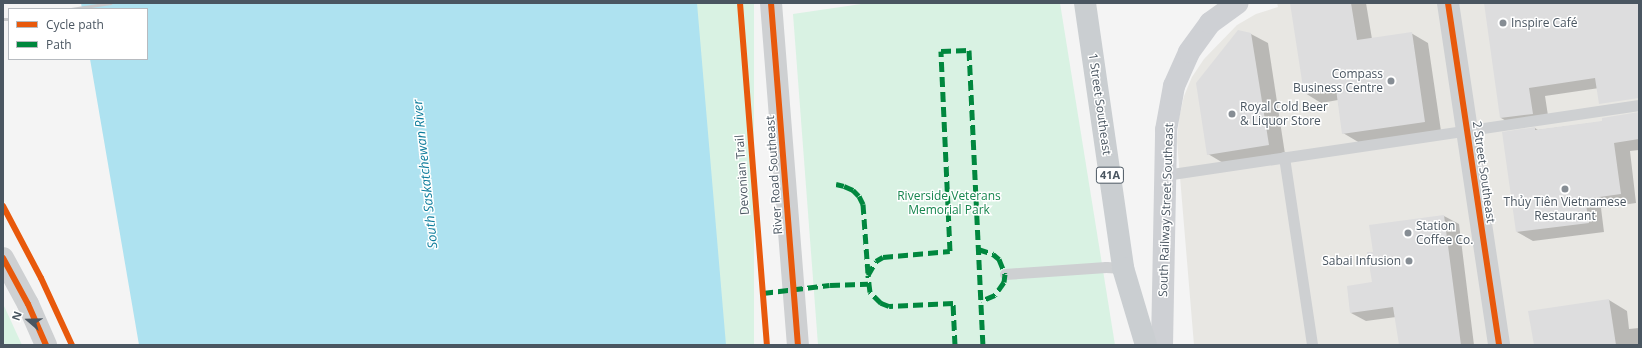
<!DOCTYPE html>
<html>
<head>
<meta charset="utf-8">
<style>
	body { margin:0 }
	#map { position:relative; width:1642px; height:348px; overflow:hidden; background:#f4f4f4; font-family:"Open Sans",sans-serif }
	div>[style] { position:absolute }
	.commercial>* { inset:0; background:#e8e7e3 }
	.green>* { inset:0; background:#d9f2e3; transform-origin:0 0 }
	.water>* { inset:0; background:#aee2f0 }
	.shadow>* { inset:0; background:#0003 }
	.building>* { inset:0; background:#ddddde }
	.service>* { height:11px; margin:-5.5px; padding:0 5.5px; transform-origin:5.5px; border-radius:5.5px; background:#ced0d2 }
	.minor>* { height:22px; margin:-11px; padding:0 11px; transform-origin:11px; border-radius:11px; background:#ced0d2 }
	.tertiary>* { height:22px; margin:-11px; padding:0 11px; transform-origin:11px; border-radius:11px; background:#ced0d2 }
	.secondary>* { height:22px; margin:-11px; padding:0 11px; transform-origin:11px; border-radius:11px; background:#ced0d4 }
	.primary>* { height:22px; margin:-11px; padding:0 11px; transform-origin:11px; border-radius:11px; background:#caced1 }
	.rail>* { height:3px; margin:-1.5px; padding:0 1.5px; transform-origin:1.5px; border-radius:1.5px; background:#c9cacc }
	.quiet>* { height:5px; margin-top:-2.5px; transform-origin:0; background:repeating-linear-gradient(90deg,#00873e 0 10px,transparent 0 15px) }
	.cycleway>* { height:6px; margin:-3px; padding:0 3px; transform-origin:3px; border-radius:3px; background:#e8590c }
	.dots>* { width:11px; height:11px; translate:-50% -50%; box-sizing:border-box; border:2px solid #fff; border-radius:50% }
	span { translate:-50% -50%; white-space:nowrap; text-align:center; line-height:1.15; -webkit-text-stroke:3px #fff; paint-order:stroke }
	.shield-label span { padding:1px 3px; background:#fff; border:1px solid; border-radius:3px; -webkit-text-stroke-width:0 }
	.shield-label { font-size:11px; color:#4a5661; font-weight:700 }
	.poi-label { font-size:12px; color:#4a5661 }
	.left { translate:0 -50%; text-align:left }
	.right { translate:-100% -50%; text-align:right }
	.street-label { font-size:12px; color:#4a5661 }
	.park-label { font-size:12px; color:#17864f }
	.water-label { font-size:13px; color:#0c7c9b; font-style:italic }
	.frame { position:absolute; inset:0; border:4px solid #4a5661; pointer-events:none }
	.legend { position:absolute; left:8px; top:8px; width:140px; height:52px; box-sizing:border-box; background:#fff; border:1px solid #b7bbc0; margin:0; padding:5px 7px; list-style:none; font-size:12px; color:#4a5661 }
	.legend li { display:flex; align-items:center; gap:8px; height:20px }
	.legend b { width:20px; border:1px solid #b7bbc0 }
	.north { position:absolute; left:8px; top:300px; width:40px; height:40px; -webkit-text-stroke:3px #fff; paint-order:stroke; rotate:290deg; font-size:11px; font-weight:700; line-height:16px; text-align:center; color:#4a5661 }
	.north::after { content:''; display:block; margin:auto; width:14px; height:18px; background:#4a5661; clip-path:polygon(50% 0,100% 100%,50% 72%,0 100%) }
</style>
</head>
<body>
<div id="map">
	<div class="commercial">
		<i style="clip-path:polygon(1277px 3px,1639px 3px,1639px 345px,1194px 345px,1177px 141px,1179px 118px,1184px 96px,1192px 77px,1204px 59px,1237px 25px,1256px 14px,1278px 7px)"></i>
	</div>
	<div class="green">
		<i style="left:697px;top:3px;width:57px;height:343px"></i>
		<i style="clip-path:polygon(868px 3px,1060px 3px,1115px 345px,818px 345px,793px 14px)"></i>
		<i style="clip-path:polygon(3px 304px,5px 308px,22px 345px,3px 345px)"></i>
	</div>
	<div class="water">
		<i style="clip-path:polygon(81px 3px,697px 3px,726px 345px,139px 345px,90px 59px,147px 59px,147px 9px,82px 9px)"></i>
	</div>
	<div class="shadow">
		<i style="clip-path:polygon(1291px 3px,1366px 3px,1372px 39px,1411px 33px,1428px 43px,1441px 131px,1360px 143px,1343px 133px,1338px 100px,1321px 103px,1305px 93px)"></i>
		<i style="clip-path:polygon(1485px 3px,1639px 3px,1639px 87px,1606px 87px,1545px 96px,1549px 122px,1517px 127px,1501px 118px)"></i>
		<i style="clip-path:polygon(1251px 34px,1268px 43px,1285px 154px,1225px 164px,1208px 154px)"></i>
		<i style="clip-path:polygon(1639px 117px,1639px 150px,1630px 151px,1636px 203px,1601px 208px,1604px 232px,1533px 241px,1517px 232px,1535px 128px,1538px 130px)"></i>
		<i style="clip-path:polygon(1444px 216px,1459px 224px,1474px 345px,1400px 345px,1396px 317px,1366px 321px,1351px 313px,1373px 283px,1374px 253px)"></i>
		<i style="clip-path:polygon(1609px 300px,1627px 311px,1629px 329px,1639px 328px,1639px 345px,1534px 345px)"></i>
	</div>
	<div class="building">
		<i style="clip-path:polygon(1290px 3px,1351px 3px,1357px 40px,1412px 32px,1425px 122px,1342px 134px,1336px 89px,1304px 94px)"></i>
		<i style="clip-path:polygon(1484px 3px,1639px 3px,1639px 98px,1599px 104px,1595px 78px,1529px 88px,1533px 114px,1500px 118px)"></i>
		<i style="clip-path:polygon(1238px 30px,1251px 33px,1269px 145px,1207px 155px,1196px 83px)"></i>
		<i style="clip-path:polygon(1639px 112px,1639px 139px,1614px 143px,1621px 194px,1585px 199px,1589px 223px,1516px 232px,1502px 132px,1535px 127px,1535px 130px,1602px 121px,1602px 118px)"></i>
		<i style="clip-path:polygon(1444px 215px,1461px 345px,1399px 345px,1393px 307px,1350px 313px,1347px 286px,1372px 282px,1367px 252px,1373px 252px,1369px 225px)"></i>
		<i style="clip-path:polygon(1609px 299px,1616px 345px,1534px 345px,1528px 311px)"></i>
	</div>
	<div class="service">
		<i style="left:1284px;top:157px;width:190px;rotate:81.5deg"></i>
		<i style="left:1165px;top:175px;width:479px;rotate:-8.4deg"></i>
		<i style="left:1005px;top:274px;width:101px;rotate:-4deg"></i>
		<i style="left:1106px;top:267px;width:17px;rotate:3deg"></i>
	</div>
	<div class="minor">
		<i style="left:771px;top:3px;width:343px;rotate:85.5deg"></i>
	</div>
	<div class="tertiary">
		<i style="left:1448px;top:3px;width:346px;rotate:81.5deg"></i>
		<i style="left:3px;top:258px;width:52px;rotate:61.5deg"></i>
		<i style="left:28px;top:304px;width:45px;rotate:66.3deg"></i>
	</div>
	<div class="secondary">
		<i style="left:1162px;top:345px;width:215px;rotate:-88.9deg"></i>
		<i style="left:1166px;top:130px;width:45px;rotate:-79.7deg"></i>
		<i style="left:1174px;top:86px;width:37px;rotate:-66deg"></i>
		<i style="left:1189px;top:52px;width:36px;rotate:-54deg"></i>
		<i style="left:1210px;top:23px;width:34px;rotate:-36deg"></i>
	</div>
	<div class="primary">
		<i style="left:1085px;top:3px;width:268px;rotate:81.8deg"></i>
		<i style="left:1123px;top:268px;width:80px;rotate:73.4deg"></i>
	</div>
	<div class="rail">
		<i style="left:71px;top:9px;width:40px;rotate:-8.5deg"></i>
		<i style="left:3px;top:19px;width:6px"></i>
	</div>
	<div class="quiet">
		<i style="left:836px;top:184px;width:8px;rotate:14deg"></i>
		<i style="left:844px;top:186px;width:10px;rotate:24deg"></i>
		<i style="left:853px;top:190px;width:8px;rotate:45deg"></i>
		<i style="left:859px;top:196px;width:9px;rotate:63deg"></i>
		<i style="left:863px;top:204px;width:69px;rotate:85.9deg"></i>
		<i style="left:978px;top:249px;width:16px;rotate:18deg"></i>
		<i style="left:993px;top:254px;width:8px;rotate:40deg"></i>
		<i style="left:999px;top:259px;width:16px;rotate:68deg"></i>
		<i style="left:1005px;top:274px;width:8px;rotate:97deg"></i>
		<i style="left:1004px;top:282px;width:16px;rotate:125deg"></i>
		<i style="left:995px;top:295px;width:15px;rotate:157deg"></i>
		<i style="left:763px;top:293px;width:67px;rotate:-6.8deg"></i>
		<i style="left:830px;top:285px;width:38px;rotate:-2deg"></i>
		<i style="left:955px;top:345px;width:42px;rotate:-92.7deg"></i>
		<i style="left:953px;top:303px;width:64px;rotate:177.3deg"></i>
		<i style="left:889px;top:306px;width:9px;rotate:-159deg"></i>
		<i style="left:881px;top:303px;width:16px;rotate:-135deg"></i>
		<i style="left:870px;top:292px;width:17px;rotate:-97deg"></i>
		<i style="left:868px;top:275px;width:16px;rotate:-60deg"></i>
		<i style="left:876px;top:261px;width:8px;rotate:-30deg"></i>
		<i style="left:883px;top:257px;width:67px;rotate:-5.1deg"></i>
		<i style="left:950px;top:251px;width:200px;rotate:-92.6deg"></i>
		<i style="left:941px;top:51px;width:28px;rotate:-2deg"></i>
		<i style="left:969px;top:50px;width:295px;rotate:87.3deg"></i>
	</div>
	<div class="cycleway">
		<i style="left:740px;top:3px;width:343px;rotate:85.5deg"></i>
		<i style="left:771px;top:3px;width:343px;rotate:85.5deg"></i>
		<i style="left:1448px;top:3px;width:346px;rotate:81.5deg"></i>
		<i style="left:3px;top:206px;width:81px;rotate:62.2deg"></i>
		<i style="left:41px;top:278px;width:74px;rotate:65.2deg"></i>
		<i style="left:3px;top:258px;width:52px;rotate:61.5deg"></i>
		<i style="left:28px;top:304px;width:45px;rotate:66.3deg"></i>
	</div>
	<div class="dots">
		<i style="left:1503px;top:23px;background:#868d94"></i>
		<i style="left:1391px;top:81px;background:#868d94"></i>
		<i style="left:1232px;top:114px;background:#868d94"></i>
		<i style="left:1565px;top:189px;background:#868d94"></i>
		<i style="left:1408px;top:233px;background:#868d94"></i>
		<i style="left:1409px;top:261px;background:#868d94"></i>
	</div>
	<div class="shield-label">
		<span style="left:1110px;top:175px">41A</span>
	</div>
	<div class="poi-label">
		<span class="left" style="left:1511px;top:23px">Inspire Café</span>
		<span class="right" style="left:1383px;top:81px">Compass<br>Business Centre</span>
		<span class="left" style="left:1240px;top:114px">Royal Cold Beer<br>&amp; Liquor Store</span>
		<span style="left:1565px;top:209px">Thủy Tiên Vietnamese<br>Restaurant</span>
		<span class="left" style="left:1416px;top:233px">Station<br>Coffee Co.</span>
		<span class="right" style="left:1401px;top:261px">Sabai Infusion</span>
	</div>
	<div class="street-label">
		<span style="left:1100px;top:104px;rotate:82deg">1 Street Southeast</span>
		<span style="left:1484px;top:172px;rotate:82deg">2 Street Southeast</span>
		<span style="left:742px;top:175px;rotate:-94deg">Devonian Trail</span>
		<span style="left:774px;top:175px;rotate:-94deg">River Road Southeast</span>
		<span style="left:1166px;top:210px;rotate:-88deg">South Railway Street Southeast</span>
	</div>
	<div class="park-label">
		<span style="left:949px;top:203px">Riverside Veterans<br>Memorial Park</span>
	</div>
	<div class="water-label">
		<span style="left:425px;top:174px;rotate:-96deg">South Saskatchewan River</span>
	</div>
	<div class="frame"></div>
	<ul class="legend">
	<li><b style="height:5px;background:#e8590c"></b>Cycle path</li>
	<li><b style="height:5px;background:#00873e"></b>Path</li>
	</ul>
	<div class="north">N</div>
</div>
</body>
</html>
